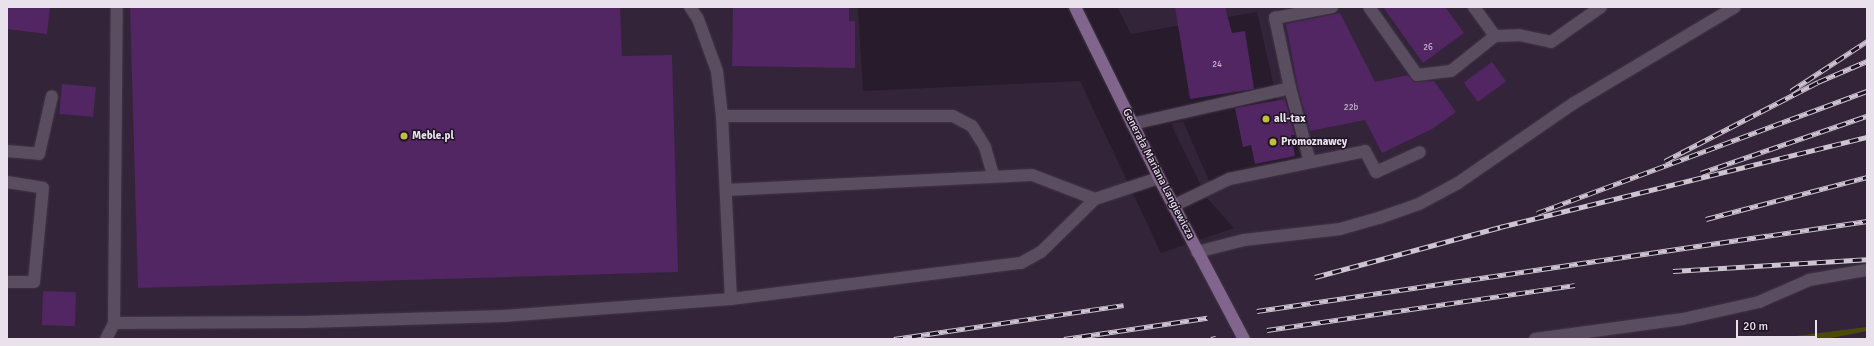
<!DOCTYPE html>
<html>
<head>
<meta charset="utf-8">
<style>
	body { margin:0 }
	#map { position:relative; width:1874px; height:346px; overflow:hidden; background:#271b2c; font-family:Signika,sans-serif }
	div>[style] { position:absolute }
	.built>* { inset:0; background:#33243a }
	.green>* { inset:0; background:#4d4a06 }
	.building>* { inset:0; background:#512662; transform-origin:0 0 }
	.roads { filter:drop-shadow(0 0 1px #403644) drop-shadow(0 0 1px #403644) }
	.lane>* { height:12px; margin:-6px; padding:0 6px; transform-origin:6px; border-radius:6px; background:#5a4d60 }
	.secondary>* { height:12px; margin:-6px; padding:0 6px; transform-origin:6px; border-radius:6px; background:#81658d }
	.rail>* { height:4.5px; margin-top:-2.25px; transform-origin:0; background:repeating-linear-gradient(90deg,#1d1222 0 9px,#cdc4d0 0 18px); box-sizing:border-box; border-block:1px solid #cdc4d0 }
	.dots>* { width:11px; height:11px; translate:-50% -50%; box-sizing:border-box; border:2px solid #1d1222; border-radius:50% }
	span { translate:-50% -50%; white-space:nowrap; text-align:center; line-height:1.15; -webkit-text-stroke:3px #1d1222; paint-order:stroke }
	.number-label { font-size:9px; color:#c3b2ca }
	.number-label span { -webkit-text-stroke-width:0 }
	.poi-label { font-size:11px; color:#e9e1ec; font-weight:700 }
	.left { translate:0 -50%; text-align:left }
	.street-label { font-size:11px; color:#e9e1ec }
	.frame { position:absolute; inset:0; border:8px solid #e9e1ec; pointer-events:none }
	.scale { position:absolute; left:1736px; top:320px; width:81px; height:18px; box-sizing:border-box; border:2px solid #e9e1ec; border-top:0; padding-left:5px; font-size:12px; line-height:14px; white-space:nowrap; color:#e9e1ec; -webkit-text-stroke:3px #1d1222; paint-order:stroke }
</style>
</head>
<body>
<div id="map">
	<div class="built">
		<i style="clip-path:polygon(7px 7px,858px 7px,863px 91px,1080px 81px,1161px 253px,1234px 228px,1207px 198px,1171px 124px,1183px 121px,1209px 181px,1301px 160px,1290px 98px,1277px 100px,1257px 12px,1131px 34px,1117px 7px,1867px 7px,1867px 339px,7px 339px)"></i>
	</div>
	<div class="green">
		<i style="clip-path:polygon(1867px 327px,1867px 331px,1826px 339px,1772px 339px)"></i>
	</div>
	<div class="building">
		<i style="clip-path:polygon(7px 7px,50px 7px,47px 34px,7px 29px)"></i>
		<i style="clip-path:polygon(130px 7px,620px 7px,622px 56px,672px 55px,678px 272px,138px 288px)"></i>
		<i style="clip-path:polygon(733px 7px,849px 7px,849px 21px,855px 21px,855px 68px,732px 66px)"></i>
		<i style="clip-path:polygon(1175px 7px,1225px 7px,1232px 33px,1245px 31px,1254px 89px,1190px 99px)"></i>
		<i style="clip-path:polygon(1383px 7px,1445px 7px,1464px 33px,1423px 63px)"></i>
		<i style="clip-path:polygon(1340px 13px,1375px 82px,1408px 75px,1414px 82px,1434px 81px,1456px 112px,1432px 129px,1382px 153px,1365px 120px,1310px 131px,1298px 88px,1286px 24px)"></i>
		<i style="left:1492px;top:62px;width:24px;height:35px;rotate:54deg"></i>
		<i style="left:62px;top:84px;width:34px;height:30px;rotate:5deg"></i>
		<i style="clip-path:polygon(1285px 99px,1295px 135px,1291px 135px,1295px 156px,1255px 164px,1251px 145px,1243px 147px,1235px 108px)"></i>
		<i style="left:43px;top:291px;width:33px;height:34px;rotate:2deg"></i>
	</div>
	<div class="roads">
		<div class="lane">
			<i style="left:690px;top:7px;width:14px;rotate:56deg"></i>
			<i style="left:698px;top:19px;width:55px;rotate:69.9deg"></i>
			<i style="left:717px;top:71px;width:45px;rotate:83.7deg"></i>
			<i style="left:722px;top:116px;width:183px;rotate:87.2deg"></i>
			<i style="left:1369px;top:7px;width:83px;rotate:54.8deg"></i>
			<i style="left:1417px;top:75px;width:34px;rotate:-7deg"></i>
			<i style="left:1451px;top:71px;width:56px;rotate:-38.5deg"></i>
			<i style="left:1495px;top:36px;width:36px;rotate:-126deg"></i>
			<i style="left:1495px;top:36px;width:24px;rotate:-2deg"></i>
			<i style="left:1519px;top:35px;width:33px;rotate:12deg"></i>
			<i style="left:1551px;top:42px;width:61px;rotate:-35deg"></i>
			<i style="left:722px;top:116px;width:231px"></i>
			<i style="left:953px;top:116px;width:21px;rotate:28deg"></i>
			<i style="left:972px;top:126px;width:25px;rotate:58deg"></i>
			<i style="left:985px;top:147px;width:29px;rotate:74deg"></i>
			<i style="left:1132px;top:124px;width:162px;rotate:-12.8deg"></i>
			<i style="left:7px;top:151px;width:32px;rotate:5deg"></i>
			<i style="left:39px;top:154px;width:59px;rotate:-77.4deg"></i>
			<i style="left:1310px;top:162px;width:77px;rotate:-105.1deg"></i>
			<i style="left:1290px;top:88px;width:72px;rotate:-102.1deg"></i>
			<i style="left:1275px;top:18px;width:58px;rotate:-10.9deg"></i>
			<i style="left:7px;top:182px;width:36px;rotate:9deg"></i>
			<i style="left:43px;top:188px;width:94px;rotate:95.5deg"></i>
			<i style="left:34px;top:282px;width:27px;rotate:180deg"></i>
			<i style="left:726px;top:190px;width:306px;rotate:-2.8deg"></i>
			<i style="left:1032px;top:175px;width:67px;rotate:20.9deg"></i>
			<i style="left:1173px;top:206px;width:62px;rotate:-25.7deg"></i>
			<i style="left:1229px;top:179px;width:139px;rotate:-11.6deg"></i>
			<i style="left:1365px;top:151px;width:24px;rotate:62deg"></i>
			<i style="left:1376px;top:172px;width:48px;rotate:-24.4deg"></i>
			<i style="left:1197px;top:252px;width:49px;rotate:-14.3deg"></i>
			<i style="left:1244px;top:240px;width:97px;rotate:-6.5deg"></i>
			<i style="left:1340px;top:229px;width:41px;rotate:-15.8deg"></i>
			<i style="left:1379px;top:218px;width:42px;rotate:-19.3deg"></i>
			<i style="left:1419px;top:204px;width:44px;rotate:-28.3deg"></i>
			<i style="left:1458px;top:183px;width:141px;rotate:-34.6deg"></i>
			<i style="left:1574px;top:103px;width:187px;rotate:-30.8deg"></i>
			<i style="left:114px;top:323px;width:316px;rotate:-89.5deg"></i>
			<i style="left:106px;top:339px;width:18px;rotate:-63deg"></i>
			<i style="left:114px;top:323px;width:191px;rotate:-0.3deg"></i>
			<i style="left:305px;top:322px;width:199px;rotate:-1.7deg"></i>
			<i style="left:504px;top:316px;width:228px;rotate:-4.3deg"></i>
			<i style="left:731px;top:299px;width:292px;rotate:-7.1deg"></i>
			<i style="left:1021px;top:263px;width:23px;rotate:-29deg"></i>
			<i style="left:1041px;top:252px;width:76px;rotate:-44.5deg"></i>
			<i style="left:1095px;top:199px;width:67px;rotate:-18.2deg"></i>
			<i style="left:1535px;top:339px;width:149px;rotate:-7.7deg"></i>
			<i style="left:1683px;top:319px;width:78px;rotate:-12.6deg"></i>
			<i style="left:1759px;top:302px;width:55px;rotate:-23.7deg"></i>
			<i style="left:1809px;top:280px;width:59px;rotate:-9.8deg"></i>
		</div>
		<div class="secondary">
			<i style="left:1075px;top:7px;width:191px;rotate:63.8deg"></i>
			<i style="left:1159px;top:178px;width:182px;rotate:62.2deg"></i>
		</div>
	</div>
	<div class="rail">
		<i style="left:1791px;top:91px;width:91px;rotate:-33.3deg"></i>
		<i style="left:1665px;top:161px;width:172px;rotate:-27.3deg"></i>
		<i style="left:1818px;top:82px;width:53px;rotate:-23.2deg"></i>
		<i style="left:1701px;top:173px;width:176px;rotate:-19deg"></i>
		<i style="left:1537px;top:213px;width:352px;rotate:-20.3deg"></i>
		<i style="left:1706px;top:219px;width:166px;rotate:-14.6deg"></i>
		<i style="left:1673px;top:271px;width:194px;rotate:-3.5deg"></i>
		<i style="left:1315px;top:277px;width:192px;rotate:-15.1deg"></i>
		<i style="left:1500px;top:227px;width:378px;rotate:-13.8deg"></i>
		<i style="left:1257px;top:311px;width:617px;rotate:-8.39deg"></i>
		<i style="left:1267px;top:330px;width:311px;rotate:-8.3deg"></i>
		<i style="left:894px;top:339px;width:232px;rotate:-8.4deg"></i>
		<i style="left:1064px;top:339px;width:145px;rotate:-8.4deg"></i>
		<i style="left:1211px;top:339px;width:5px;rotate:-11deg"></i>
	</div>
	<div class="dots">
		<i style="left:1266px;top:119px;background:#c1bd40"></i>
		<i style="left:404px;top:136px;background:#c1bd40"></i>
		<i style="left:1273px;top:142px;background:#c1bd40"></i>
	</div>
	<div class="number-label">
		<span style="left:1428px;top:48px">26</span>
		<span style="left:1217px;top:65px">24</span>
		<span style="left:1351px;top:108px">22b</span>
	</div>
	<div class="poi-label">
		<span class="left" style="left:1274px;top:119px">all-tax</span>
		<span class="left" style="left:412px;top:136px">Meble.pl</span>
		<span class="left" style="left:1281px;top:142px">Promoznawcy</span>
	</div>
	<div class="street-label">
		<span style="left:1158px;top:174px;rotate:63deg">Generała Mariana Langiewicza</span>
	</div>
	<div class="frame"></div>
	<div class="scale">20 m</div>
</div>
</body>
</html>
